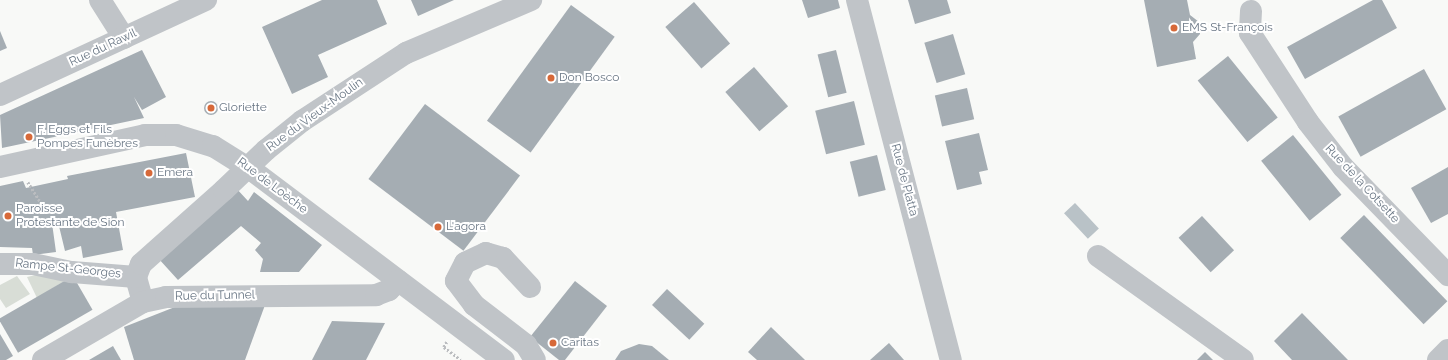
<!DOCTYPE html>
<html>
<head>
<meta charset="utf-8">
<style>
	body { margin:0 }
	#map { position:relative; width:1448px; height:360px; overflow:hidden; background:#f8f9f7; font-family:Raleway,sans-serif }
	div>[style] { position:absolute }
	.green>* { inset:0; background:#d8ddd6 }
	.water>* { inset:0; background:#b9c2c7; transform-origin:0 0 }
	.building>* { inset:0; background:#a5adb3; transform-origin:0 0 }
	.round { border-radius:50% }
	.path>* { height:2.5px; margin-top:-1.25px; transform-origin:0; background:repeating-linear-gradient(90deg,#bbbdc0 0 2px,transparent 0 4px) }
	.minor>* { height:22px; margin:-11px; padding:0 11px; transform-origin:11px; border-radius:11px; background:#c0c4c8 }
	.minor-bridge>* { height:22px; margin:-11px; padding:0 11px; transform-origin:11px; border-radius:11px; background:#c0c4c8 }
	.dots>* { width:11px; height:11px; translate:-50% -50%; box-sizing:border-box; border:2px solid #fff; border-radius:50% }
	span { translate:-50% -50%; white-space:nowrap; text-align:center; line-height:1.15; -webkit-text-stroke:4px #fff; paint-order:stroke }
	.poi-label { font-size:12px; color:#6a7785 }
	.left { translate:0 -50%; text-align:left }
	.street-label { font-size:12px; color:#6a7785 }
</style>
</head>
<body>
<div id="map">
	<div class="green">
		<i style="clip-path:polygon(36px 275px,66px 280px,37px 298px,27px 277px)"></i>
		<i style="clip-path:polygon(17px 276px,30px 294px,6px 308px,0 299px,0 285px)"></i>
	</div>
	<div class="water">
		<i style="left:1075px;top:203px;width:35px;height:15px;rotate:47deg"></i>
	</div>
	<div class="building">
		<i style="clip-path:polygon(322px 0,377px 0,387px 24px,318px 55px,328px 77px,292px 94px,262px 27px)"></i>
		<i style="clip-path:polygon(411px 0,454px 0,418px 16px)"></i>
		<i style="clip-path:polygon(802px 0,838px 0,840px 8px,808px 18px)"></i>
		<i style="clip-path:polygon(908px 0,947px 0,951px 13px,915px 24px)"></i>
		<i style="clip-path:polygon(1144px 0,1187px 0,1190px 15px,1199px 22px,1200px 34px,1193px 42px,1196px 59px,1157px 67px)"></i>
		<i style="clip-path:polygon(1373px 0,1382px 0,1397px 28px,1305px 79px,1287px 47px)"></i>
		<i style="left:694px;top:2px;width:55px;height:38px;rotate:49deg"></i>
		<i style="left:571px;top:5px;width:54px;height:143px;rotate:36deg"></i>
		<i style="clip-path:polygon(0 31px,7px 48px,0 51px)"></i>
		<i style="left:953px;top:34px;width:42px;height:30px;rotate:73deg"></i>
		<i style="clip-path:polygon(142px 50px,166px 97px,142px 110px,134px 97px,144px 118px,2px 148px,0 115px)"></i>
		<i style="left:836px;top:50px;width:44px;height:19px;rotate:76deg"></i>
		<i style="left:1228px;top:56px;width:79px;height:39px;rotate:51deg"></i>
		<i style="left:754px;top:67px;width:52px;height:38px;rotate:49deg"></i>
		<i style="left:1424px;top:69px;width:46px;height:98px;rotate:61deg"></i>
		<i style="left:967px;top:88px;width:32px;height:33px;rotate:77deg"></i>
		<i style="left:854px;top:101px;width:45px;height:40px;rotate:76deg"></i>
		<i class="round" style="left:204px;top:101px;width:14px;height:14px"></i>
		<i style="left:425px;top:104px;width:119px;height:94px;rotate:37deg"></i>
		<i style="clip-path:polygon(979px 133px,988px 170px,979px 172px,982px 184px,957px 190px,945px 141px)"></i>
		<i style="left:1293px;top:135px;width:77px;height:41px;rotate:51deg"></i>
		<i style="clip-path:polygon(186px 153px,195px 197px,116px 212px,123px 250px,83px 258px,81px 246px,65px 251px,58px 222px,52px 223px,56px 252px,33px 255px,32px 248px,0 247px,0 186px,23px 181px,26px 188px,68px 179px,67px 176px)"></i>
		<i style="left:877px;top:155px;width:36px;height:28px;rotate:76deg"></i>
		<i style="clip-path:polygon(1448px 167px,1448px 214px,1431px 223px,1411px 188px)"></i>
		<i style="clip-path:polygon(235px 187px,248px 201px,254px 192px,322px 245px,299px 272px,260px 272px,263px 259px,255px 250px,261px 243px,241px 226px,178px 280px,158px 258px)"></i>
		<i style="left:1364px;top:215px;width:120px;height:33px;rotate:46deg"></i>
		<i style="left:1202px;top:216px;width:47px;height:32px;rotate:47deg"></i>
		<i style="left:73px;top:276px;width:39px;height:86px;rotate:60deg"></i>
		<i style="clip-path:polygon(575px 281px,607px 306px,565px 360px,559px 360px,530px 337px)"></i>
		<i style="left:667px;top:289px;width:51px;height:22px;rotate:43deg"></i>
		<i style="clip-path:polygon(180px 305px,265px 305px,245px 360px,134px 360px,124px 327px)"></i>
		<i style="clip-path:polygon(1302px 313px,1348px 360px,1292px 360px,1274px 341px)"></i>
		<i style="clip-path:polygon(332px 321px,385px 323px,366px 360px,312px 360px)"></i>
		<i style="clip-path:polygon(771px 327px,805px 360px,757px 360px,748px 352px)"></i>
		<i style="clip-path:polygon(0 334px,13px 356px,6px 360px,0 360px)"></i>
		<i style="clip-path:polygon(889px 343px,904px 360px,870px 360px)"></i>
		<i style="clip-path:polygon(639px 344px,652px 346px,669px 360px,615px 360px,621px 351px)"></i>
		<i style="clip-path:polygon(113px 346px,121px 360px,89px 360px)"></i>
		<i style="clip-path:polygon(1205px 352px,1213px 360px,1197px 360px)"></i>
	</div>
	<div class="path">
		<i style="left:28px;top:182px;width:31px;rotate:58deg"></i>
		<i style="left:447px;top:342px;width:6px;rotate:121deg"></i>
		<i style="left:444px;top:347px;width:21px;rotate:37deg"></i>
	</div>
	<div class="minor">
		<i style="left:100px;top:0;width:45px;rotate:57.7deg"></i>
		<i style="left:857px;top:0;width:372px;rotate:75.4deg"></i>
		<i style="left:1251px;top:11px;width:22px;rotate:93deg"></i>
		<i style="left:1250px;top:33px;width:106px;rotate:56.9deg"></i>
		<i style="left:1308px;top:122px;width:57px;rotate:52.1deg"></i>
		<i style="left:1343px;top:167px;width:151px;rotate:45.8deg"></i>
		<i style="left:0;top:95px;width:227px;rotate:-24.8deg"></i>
		<i style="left:266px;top:150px;width:46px;rotate:-38.9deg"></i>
		<i style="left:302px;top:121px;width:124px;rotate:-33.2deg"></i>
		<i style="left:406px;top:53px;width:136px;rotate:-23deg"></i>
		<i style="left:0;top:167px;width:148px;rotate:-12.4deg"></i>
		<i style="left:145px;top:135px;width:31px"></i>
		<i style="left:176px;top:135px;width:39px;rotate:17deg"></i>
		<i style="left:213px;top:146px;width:47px;rotate:32deg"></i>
		<i style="left:253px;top:171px;width:314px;rotate:37deg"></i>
		<i style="left:1098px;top:256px;width:178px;rotate:35.6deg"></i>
		<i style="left:0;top:264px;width:33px"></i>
		<i style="left:33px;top:264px;width:40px;rotate:12deg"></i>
		<i style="left:72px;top:272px;width:64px;rotate:4.5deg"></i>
		<i style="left:530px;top:287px;width:40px;rotate:-133deg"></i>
		<i style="left:503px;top:258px;width:18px;rotate:-164deg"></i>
		<i style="left:486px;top:253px;width:23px;rotate:155deg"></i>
		<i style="left:465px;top:263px;width:20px;rotate:117deg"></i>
		<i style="left:456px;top:281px;width:30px;rotate:53deg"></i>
		<i style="left:474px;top:305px;width:66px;rotate:37.6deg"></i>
		<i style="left:526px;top:345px;width:17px;rotate:59deg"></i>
		<i style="left:143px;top:302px;width:26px;rotate:-106deg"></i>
		<i style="left:136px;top:277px;width:14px;rotate:-69deg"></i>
		<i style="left:141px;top:264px;width:111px;rotate:-41.7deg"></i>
		<i style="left:43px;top:360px;width:116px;rotate:-30.1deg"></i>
		<i style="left:143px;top:302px;width:24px;rotate:-12deg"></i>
		<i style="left:166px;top:297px;width:210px;rotate:-0.5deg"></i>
		<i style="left:376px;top:295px;width:14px;rotate:-21deg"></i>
		<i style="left:389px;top:290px;width:13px;rotate:-45deg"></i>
		<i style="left:1438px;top:360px;width:14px;rotate:-45deg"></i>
	</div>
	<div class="minor-bridge">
		<i style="left:224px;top:190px;width:58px;rotate:-43.6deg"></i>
	</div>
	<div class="dots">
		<i style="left:1174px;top:28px;background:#d76939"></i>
		<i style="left:551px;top:78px;background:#d76939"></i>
		<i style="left:211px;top:108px;background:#d76939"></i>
		<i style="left:29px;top:137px;background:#d76939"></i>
		<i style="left:149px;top:173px;background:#d76939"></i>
		<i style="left:8px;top:216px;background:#d76939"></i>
		<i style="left:438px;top:227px;background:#d76939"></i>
		<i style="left:553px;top:343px;background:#d76939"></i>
	</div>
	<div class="poi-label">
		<span class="left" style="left:1182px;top:28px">EMS St-François</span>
		<span class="left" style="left:559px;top:78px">Don Bosco</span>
		<span class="left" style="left:219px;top:108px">Gloriette</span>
		<span class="left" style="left:37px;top:137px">F. Eggs et Fils<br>Pompes Funèbres</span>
		<span class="left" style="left:157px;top:173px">Emera</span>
		<span class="left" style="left:16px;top:216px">Paroisse<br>Protestante de Sion</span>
		<span class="left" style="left:446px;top:227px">L'agora</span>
		<span class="left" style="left:561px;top:343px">Caritas</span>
	</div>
	<div class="street-label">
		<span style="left:103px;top:48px;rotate:-25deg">Rue du Rawil</span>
		<span style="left:315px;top:115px;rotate:-36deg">Rue du Vieux-Moulin</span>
		<span style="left:904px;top:180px;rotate:75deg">Rue de Platta</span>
		<span style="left:1362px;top:184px;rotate:47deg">Rue de la Cotsette</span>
		<span style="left:272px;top:186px;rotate:37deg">Rue de Loèche</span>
		<span style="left:68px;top:269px;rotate:6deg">Rampe St-Georges</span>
		<span style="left:215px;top:296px;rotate:-1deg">Rue du Tunnel</span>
	</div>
</div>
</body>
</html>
